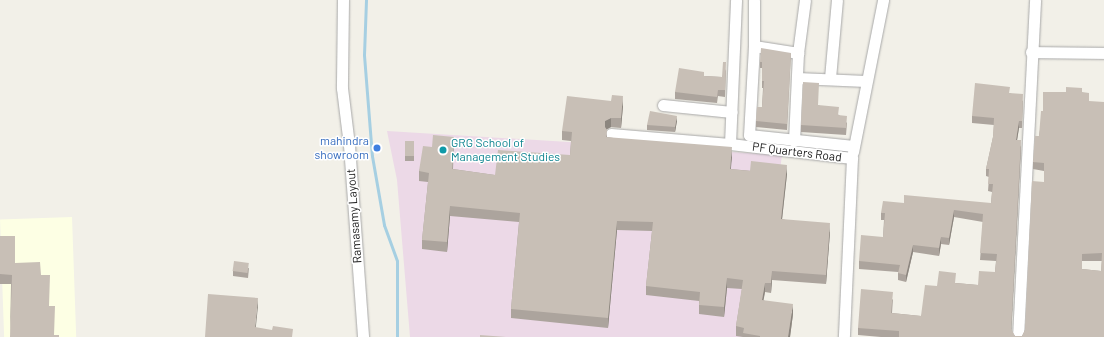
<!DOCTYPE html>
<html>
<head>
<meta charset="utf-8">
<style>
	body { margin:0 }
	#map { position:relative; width:1104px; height:337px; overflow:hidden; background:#f2f0e8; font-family:Barlow,sans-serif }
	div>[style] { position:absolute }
	.industrial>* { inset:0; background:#ecd9e7 }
	.education>* { inset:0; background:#fdffe4; transform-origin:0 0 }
	.stream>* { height:3px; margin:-1.5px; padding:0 1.5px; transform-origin:1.5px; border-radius:1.5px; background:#a6cfe2 }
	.roads { filter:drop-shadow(0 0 1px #a8a8a8) drop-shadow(0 0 1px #a8a8a8) }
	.minor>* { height:11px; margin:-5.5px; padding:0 5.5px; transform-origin:5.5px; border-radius:5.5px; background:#fff }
	.wall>* { inset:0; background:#aca49d; transform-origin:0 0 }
	.shaded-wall>* { inset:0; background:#8c867f }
	.building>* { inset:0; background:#c8bfb6; transform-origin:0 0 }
	.dots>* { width:11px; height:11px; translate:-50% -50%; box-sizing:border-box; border:2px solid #fff; border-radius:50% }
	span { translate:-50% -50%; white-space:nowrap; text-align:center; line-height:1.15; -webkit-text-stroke:3px #fff; paint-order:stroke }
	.shop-label { font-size:12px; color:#366cbe }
	.right { translate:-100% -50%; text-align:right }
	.culture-label { font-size:12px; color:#0d838f }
	.left { translate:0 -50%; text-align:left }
	.street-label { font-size:12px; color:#212121 }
</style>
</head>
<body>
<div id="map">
	<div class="industrial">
		<i style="clip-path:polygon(387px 131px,782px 155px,758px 337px,410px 337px,397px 180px)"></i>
	</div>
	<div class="education">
		<i style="left:72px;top:217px;width:120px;height:72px;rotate:88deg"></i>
	</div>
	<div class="stream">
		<i style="left:366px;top:0;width:55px;rotate:92.1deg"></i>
		<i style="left:364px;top:55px;width:101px;rotate:85.5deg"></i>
		<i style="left:372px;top:156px;width:70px;rotate:80.1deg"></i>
		<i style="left:384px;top:225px;width:38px;rotate:70deg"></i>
		<i style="left:397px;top:261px;width:76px;rotate:90deg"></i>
	</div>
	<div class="roads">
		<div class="minor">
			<i style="left:343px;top:0;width:88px;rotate:90.7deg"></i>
			<i style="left:342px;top:88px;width:57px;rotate:83deg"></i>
			<i style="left:349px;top:145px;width:193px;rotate:85.8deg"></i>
			<i style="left:754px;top:0;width:46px;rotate:90deg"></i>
			<i style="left:754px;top:46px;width:89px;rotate:93.2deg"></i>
			<i style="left:749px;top:135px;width:105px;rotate:6deg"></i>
			<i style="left:754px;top:46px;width:45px;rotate:9deg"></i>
			<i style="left:1031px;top:52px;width:73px;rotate:0.8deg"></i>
			<i style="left:797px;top:78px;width:69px;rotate:2.5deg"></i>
			<i style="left:830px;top:78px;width:78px;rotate:-84.9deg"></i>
			<i style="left:663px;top:105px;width:69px;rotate:5.8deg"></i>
			<i style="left:611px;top:134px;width:119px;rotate:4.8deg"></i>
			<i style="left:730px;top:144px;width:123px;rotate:6.5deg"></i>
			<i style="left:852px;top:158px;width:179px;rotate:92.6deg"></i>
			<i style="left:794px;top:141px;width:88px;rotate:-87.4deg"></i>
			<i style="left:798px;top:53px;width:53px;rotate:-82.5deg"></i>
			<i style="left:730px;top:144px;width:144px;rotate:-87.6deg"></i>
			<i style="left:853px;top:152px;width:155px;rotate:-78.8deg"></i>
			<i style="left:1018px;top:337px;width:337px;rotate:-87.1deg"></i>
		</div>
	</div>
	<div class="wall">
		<i style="clip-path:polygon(791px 53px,787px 130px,756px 127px,756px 121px,762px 107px,763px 88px,762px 88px,762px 68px,760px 68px,760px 62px)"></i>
		<i style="clip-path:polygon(726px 69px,725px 97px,718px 96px,717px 103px,675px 99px,675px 92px,704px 76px,722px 77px)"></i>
		<i style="clip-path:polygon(evenodd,1082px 92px,1089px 102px,1104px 102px,1104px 337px,881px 337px,858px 335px,858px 328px,893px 299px,892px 313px,921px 316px,937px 286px,956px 283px,978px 285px,995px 272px,996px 261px,980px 260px,983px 222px,954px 217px,949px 245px,941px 244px,939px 256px,913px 252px,906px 282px,898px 280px,898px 272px,859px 269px,859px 261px,883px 237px,884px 220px,881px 220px,881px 213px,904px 203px,991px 203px,992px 192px,988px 191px,989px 177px,986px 176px,986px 169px,993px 137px,994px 125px,972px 123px,972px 116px,1010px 93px,1023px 101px,1022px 128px,1019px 128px,1017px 140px,1021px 147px,1011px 330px,1015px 336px,1022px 336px,1025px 330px,1044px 182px,1044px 171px,1033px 169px,1033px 162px,1039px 136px,1043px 111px,1082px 92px,1082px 261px,1102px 261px,1101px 271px,1082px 269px,1082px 261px)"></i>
		<i style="clip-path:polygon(818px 105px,839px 115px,847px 123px,846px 135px,801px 132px,801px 125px)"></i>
		<i style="clip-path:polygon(623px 106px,621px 128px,611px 127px,606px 130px,607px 137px,732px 157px,730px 169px,787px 174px,782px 219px,830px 232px,826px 284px,772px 280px,771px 293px,765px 292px,763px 300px,793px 314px,790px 337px,743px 337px,736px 336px,736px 326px,742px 289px,727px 288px,724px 317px,699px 314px,699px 301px,646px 295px,646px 286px,652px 231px,617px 230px,608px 328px,511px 318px,511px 309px,519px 222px,450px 216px,447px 252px,422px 249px,422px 240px,428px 182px,419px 181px,419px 171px,432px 147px,454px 146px,453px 169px,495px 175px,570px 155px,571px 141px,562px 140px,562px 131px)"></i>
		<i style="clip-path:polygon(677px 121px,675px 132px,647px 130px,647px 125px)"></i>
		<i style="left:405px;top:141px;width:9px;height:20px"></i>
		<i style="clip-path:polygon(0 236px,15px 236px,10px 337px,11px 284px,0 284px)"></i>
		<i style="clip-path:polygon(249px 268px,248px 278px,233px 276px,233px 271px)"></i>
	</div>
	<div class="shaded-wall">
		<i style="clip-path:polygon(623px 96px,623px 106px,621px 128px,621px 118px)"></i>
		<i style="clip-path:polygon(677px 116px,677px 121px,675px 132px,675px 127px)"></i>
		<i style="clip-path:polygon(611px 118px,611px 127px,605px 130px,605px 121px)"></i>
		<i style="clip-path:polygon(1019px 121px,1019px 128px,1016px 147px,1016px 140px)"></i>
		<i style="clip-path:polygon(1021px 140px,1021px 147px,1011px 337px,1011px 329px)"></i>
		<i style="clip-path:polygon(732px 147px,732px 157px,730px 178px,730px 169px)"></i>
		<i style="clip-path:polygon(787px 165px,787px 174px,781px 229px,781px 219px)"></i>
		<i style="clip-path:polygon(450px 206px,450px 216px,447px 252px,447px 242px)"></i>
		<i style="clip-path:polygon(954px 210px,954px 217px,949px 245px,949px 238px)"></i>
		<i style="clip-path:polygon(617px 221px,617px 230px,608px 328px,608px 318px)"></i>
		<i style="clip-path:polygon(830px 223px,830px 232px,826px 284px,826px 275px)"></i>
		<i style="clip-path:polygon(941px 237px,941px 244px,939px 256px,939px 248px)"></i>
		<i style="clip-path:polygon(913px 245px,913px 252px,906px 282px,906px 275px)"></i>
		<i style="clip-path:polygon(772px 271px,772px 280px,771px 293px,771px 283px)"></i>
		<i style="clip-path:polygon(727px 278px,727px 288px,724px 317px,724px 307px)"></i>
		<i style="clip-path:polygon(765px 283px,765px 292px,762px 309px,762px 300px)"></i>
		<i style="clip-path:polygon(258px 298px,258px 306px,255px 335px,255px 327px)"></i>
		<i style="clip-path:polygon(793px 304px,793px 314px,790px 337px,788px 337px)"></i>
	</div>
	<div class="building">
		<i style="clip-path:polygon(761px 48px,791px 53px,787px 124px,756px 121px,757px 107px,762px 107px,764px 81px,762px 81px,762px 62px,760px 62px)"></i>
		<i style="clip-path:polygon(723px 62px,726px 62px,725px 90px,718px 90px,717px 97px,675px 92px,679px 68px,704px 72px,704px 76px,722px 77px)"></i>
		<i style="clip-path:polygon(803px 82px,819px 83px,818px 105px,839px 107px,838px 115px,847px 116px,846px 128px,801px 125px)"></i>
		<i style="clip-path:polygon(evenodd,975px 83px,1010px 87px,1009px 93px,1023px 94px,1022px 121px,1019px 121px,1016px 140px,1021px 140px,1011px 329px,1015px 336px,1022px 336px,1025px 330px,1032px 181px,1044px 182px,1044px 163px,1033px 162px,1035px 136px,1039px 136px,1041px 111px,1043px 111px,1043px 92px,1066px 92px,1066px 87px,1082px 88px,1082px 92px,1089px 93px,1089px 101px,1104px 102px,1104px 337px,899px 337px,899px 331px,858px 328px,861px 289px,893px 292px,891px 313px,921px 316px,925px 285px,937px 286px,939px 271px,956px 273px,955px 283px,978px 285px,979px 271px,995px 272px,997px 254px,980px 253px,983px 214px,954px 210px,949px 238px,941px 237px,939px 248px,913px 245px,906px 275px,898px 273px,900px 265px,859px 261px,861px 235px,883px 237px,885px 213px,881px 213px,883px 201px,904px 203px,904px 195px,991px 203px,993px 184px,988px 184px,989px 169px,986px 169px,993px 137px,994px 118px,972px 116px,975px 83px,1102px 253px,1101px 271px,1082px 269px,1082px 254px,1102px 253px)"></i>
		<i style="clip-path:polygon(612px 95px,623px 96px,621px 118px,611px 118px,605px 121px,605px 127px,607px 130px,606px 137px,732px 147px,730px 169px,750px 171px,751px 161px,787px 165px,781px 219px,830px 223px,826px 275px,772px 271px,771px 283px,765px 283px,762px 300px,793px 304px,788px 337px,760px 337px,760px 336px,743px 333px,744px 328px,736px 326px,743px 280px,727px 278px,724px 307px,699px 305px,700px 292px,646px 286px,653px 222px,617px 221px,608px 318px,511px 309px,520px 213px,450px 206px,447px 242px,422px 240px,429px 173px,419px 171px,423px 146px,432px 147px,433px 135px,454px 137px,452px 169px,495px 175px,498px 150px,570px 155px,572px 132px,562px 131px,567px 96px,611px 101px)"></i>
		<i style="clip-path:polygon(650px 111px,677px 116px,675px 127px,647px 125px)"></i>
		<i style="left:405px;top:141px;width:9px;height:15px"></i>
		<i style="clip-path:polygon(0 236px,15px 236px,15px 263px,40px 262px,41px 275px,50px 275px,49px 306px,55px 306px,54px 335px,59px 335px,59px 337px,10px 337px,12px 275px,0 274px)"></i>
		<i style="left:234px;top:261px;width:15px;height:10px;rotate:8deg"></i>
		<i style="clip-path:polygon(208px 294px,258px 298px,255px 327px,272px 330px,273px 326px,293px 329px,292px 337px,205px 337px)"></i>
		<i style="clip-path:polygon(480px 335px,506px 337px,480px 337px)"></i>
	</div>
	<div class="dots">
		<i style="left:377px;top:148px;background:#3f7fe0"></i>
		<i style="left:443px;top:150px;background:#0f9aa8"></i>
	</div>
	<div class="shop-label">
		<span class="right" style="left:369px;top:148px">mahindra<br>showroom</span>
	</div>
	<div class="culture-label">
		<span class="left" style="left:451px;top:150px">GRG School of<br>Management Studies</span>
	</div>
	<div class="street-label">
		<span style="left:797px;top:152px;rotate:7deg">PF Quarters Road</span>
		<span style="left:354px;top:216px;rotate:-94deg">Ramasamy Layout</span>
	</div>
</div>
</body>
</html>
